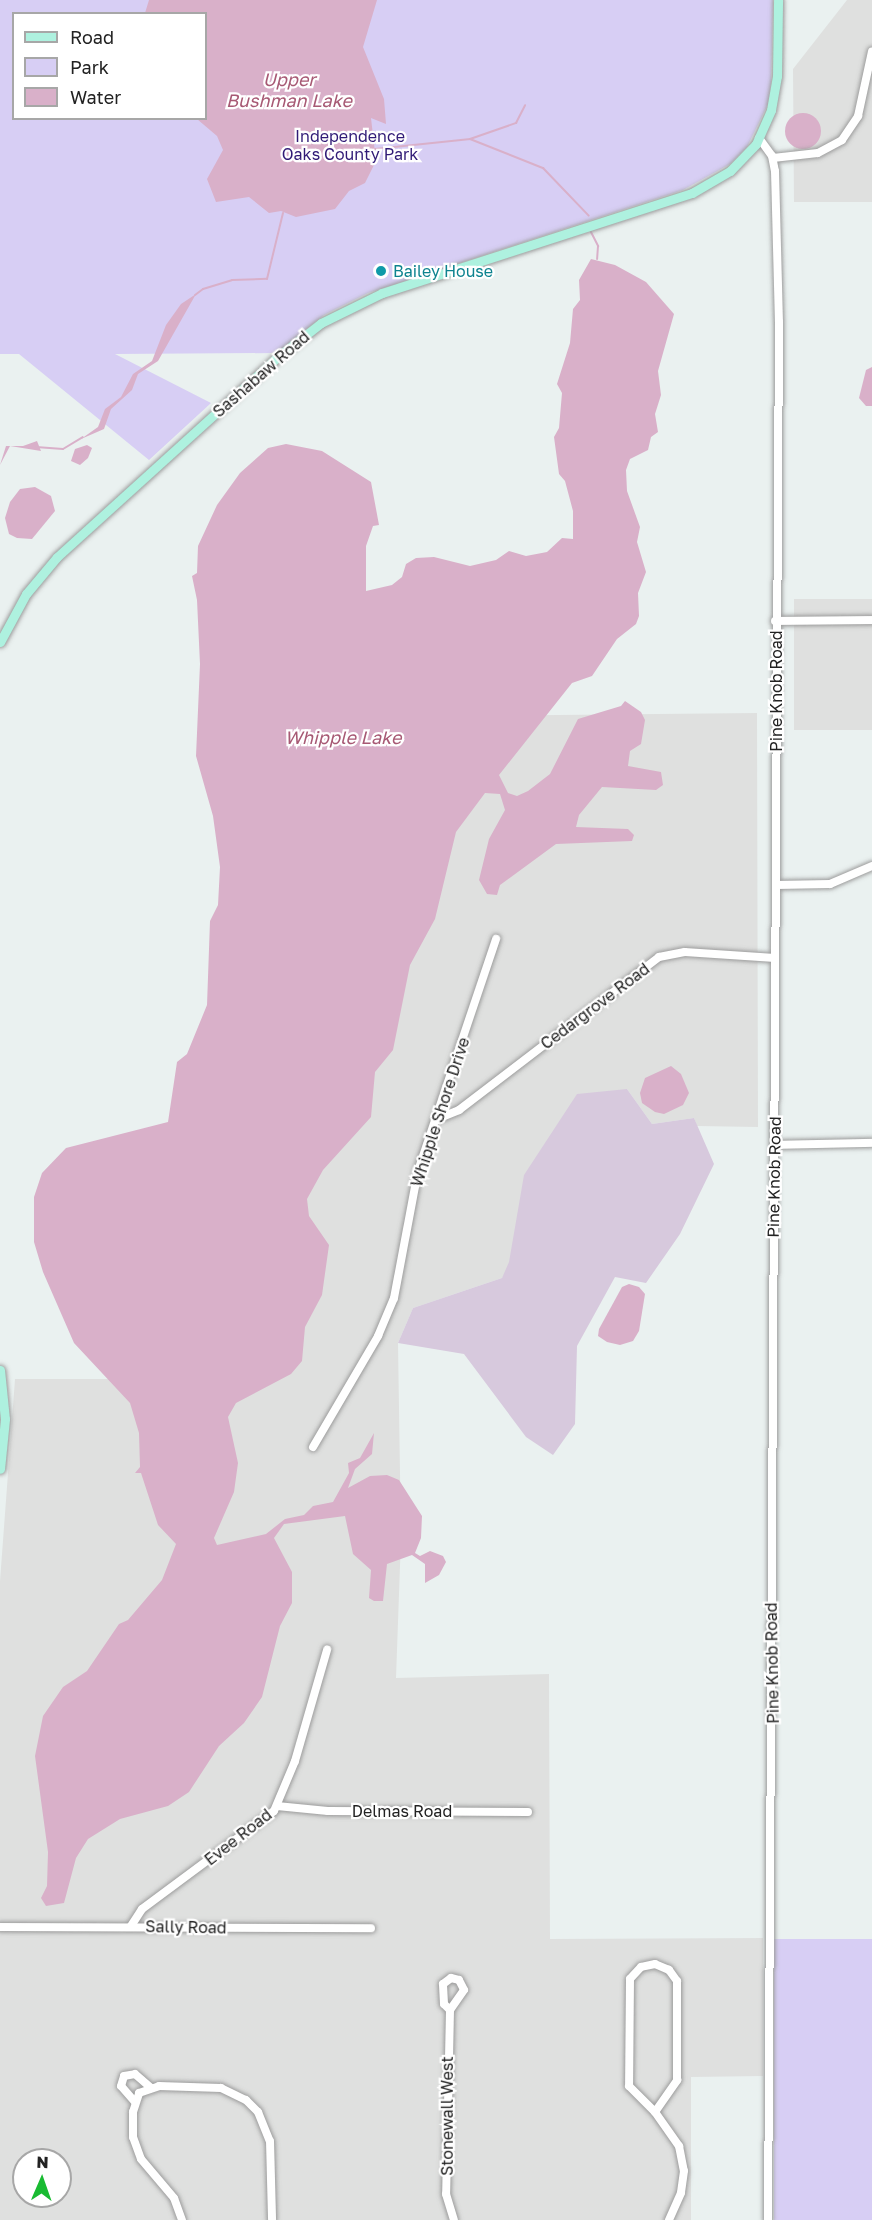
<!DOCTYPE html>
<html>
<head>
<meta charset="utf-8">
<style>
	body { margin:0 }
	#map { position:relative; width:872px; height:2220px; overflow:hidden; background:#eaf1f0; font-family:"Golos Text",sans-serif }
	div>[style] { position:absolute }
	.residential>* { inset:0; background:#dfe0df; transform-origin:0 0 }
	.wetland>* { inset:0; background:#d7c9dd }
	.park>* { inset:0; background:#d7cef4; transform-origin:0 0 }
	.water>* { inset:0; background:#d9b0c9 }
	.round { border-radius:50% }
	.stream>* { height:2px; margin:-1px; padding:0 1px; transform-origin:1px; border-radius:1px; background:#d9b0c9 }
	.roads { filter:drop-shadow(0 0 2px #9c9c9c) drop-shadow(0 0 2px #9c9c9c) }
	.minor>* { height:8px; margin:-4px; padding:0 4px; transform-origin:4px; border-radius:4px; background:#fff }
	.major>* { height:9px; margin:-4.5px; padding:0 4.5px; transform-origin:4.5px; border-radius:4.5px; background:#aef1df }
	.dots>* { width:16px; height:16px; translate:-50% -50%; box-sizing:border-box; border:3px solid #fff; border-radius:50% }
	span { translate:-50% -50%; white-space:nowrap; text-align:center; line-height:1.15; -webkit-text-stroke:4.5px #fff; paint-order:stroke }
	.park-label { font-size:16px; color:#301a76 }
	.culture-label { font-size:16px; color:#0d838f }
	.left { translate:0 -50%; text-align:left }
	.street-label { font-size:16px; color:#222 }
	.water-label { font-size:18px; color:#a75974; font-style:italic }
	.legend { position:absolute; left:12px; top:12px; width:195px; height:108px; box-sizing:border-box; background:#fff; border:2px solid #a7a7a7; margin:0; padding:8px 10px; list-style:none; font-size:18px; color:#222 }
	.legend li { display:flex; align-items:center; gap:12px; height:30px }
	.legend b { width:30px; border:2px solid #a7a7a7 }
	.north { position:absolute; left:12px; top:2148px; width:60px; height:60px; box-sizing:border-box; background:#fff; border:2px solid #a7a7a7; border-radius:50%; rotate:2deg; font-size:16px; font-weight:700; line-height:24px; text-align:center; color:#222 }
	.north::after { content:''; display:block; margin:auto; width:21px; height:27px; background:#19bb32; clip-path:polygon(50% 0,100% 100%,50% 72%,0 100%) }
</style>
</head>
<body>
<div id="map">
	<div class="residential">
		<i style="clip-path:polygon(847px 0,872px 0,872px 202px,794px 202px,793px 69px)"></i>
		<i style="left:794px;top:599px;width:78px;height:131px"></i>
		<i style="clip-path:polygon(evenodd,757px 713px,758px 1127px,697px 1126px,694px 1118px,652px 1124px,627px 1089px,502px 1278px,413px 1308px,398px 1343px,401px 1538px,396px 1678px,549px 1674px,550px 1939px,763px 1938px,763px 2076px,691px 2077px,691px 2220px,0 2220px,0 1581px,15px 1379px,193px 1379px,465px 716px,757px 713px,24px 2160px,60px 2160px,60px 2196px,24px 2196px,24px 2160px)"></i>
	</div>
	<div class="wetland">
		<i style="clip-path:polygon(627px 1089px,652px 1124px,694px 1118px,714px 1164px,680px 1234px,646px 1283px,615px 1277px,577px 1346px,575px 1424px,553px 1455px,526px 1437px,464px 1354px,398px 1343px,413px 1308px,502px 1278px,509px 1262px,524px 1175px,577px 1094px)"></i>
	</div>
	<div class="park">
		<i style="clip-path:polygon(evenodd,0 0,773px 0,771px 83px,768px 104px,747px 147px,730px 164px,683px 190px,368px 293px,324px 315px,276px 353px,115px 354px,211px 403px,149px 460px,19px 354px,0 354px,0 0,14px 14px,206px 14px,206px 118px,14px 118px,14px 14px)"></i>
		<i style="left:872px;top:1939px;width:281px;height:98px;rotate:90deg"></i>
	</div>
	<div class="water">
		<i style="clip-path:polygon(149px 0,377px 0,363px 47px,384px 99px,386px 124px,371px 118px,376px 161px,365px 183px,349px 191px,335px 209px,296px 217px,281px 211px,269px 213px,249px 197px,216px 202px,207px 179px,223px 150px,217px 136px,197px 119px,206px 118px,206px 14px,145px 13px)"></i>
		<i class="round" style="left:785px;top:113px;width:36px;height:36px"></i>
		<i style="clip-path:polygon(591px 259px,615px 265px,646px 282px,674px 314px,658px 371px,661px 395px,655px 414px,658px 432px,651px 437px,648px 450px,630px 459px,626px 470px,627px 491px,640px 527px,637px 542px,646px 572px,638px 593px,639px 616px,636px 624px,617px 639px,592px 676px,572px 683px,499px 775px,508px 793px,517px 796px,528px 791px,550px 774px,578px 719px,621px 706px,625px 701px,641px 712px,645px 720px,641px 744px,630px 751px,628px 766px,661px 772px,663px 785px,656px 790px,602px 787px,579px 815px,576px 827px,628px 829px,634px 835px,632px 841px,556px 844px,500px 885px,497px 895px,487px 894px,479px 880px,489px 839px,505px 810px,500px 794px,485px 793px,456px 832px,435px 919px,410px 965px,393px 1050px,375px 1072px,371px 1117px,323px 1170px,307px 1199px,309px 1216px,329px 1245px,322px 1295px,305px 1327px,302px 1361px,291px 1374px,236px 1403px,228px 1417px,238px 1463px,234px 1492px,214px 1538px,217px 1545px,266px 1534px,285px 1519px,304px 1515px,313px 1506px,333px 1502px,349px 1473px,348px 1463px,360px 1458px,374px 1433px,372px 1454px,355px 1469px,348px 1488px,370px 1476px,387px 1475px,399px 1480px,422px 1516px,421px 1538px,415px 1553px,420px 1556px,430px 1551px,443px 1556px,446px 1562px,439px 1575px,425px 1583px,425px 1564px,412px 1555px,387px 1564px,383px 1601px,374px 1601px,369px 1598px,371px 1570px,353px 1554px,345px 1516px,284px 1524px,274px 1538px,292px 1572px,292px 1603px,280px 1626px,262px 1697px,244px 1723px,219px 1746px,189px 1792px,168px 1806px,120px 1819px,88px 1839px,76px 1858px,64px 1903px,46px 1906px,41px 1898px,47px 1886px,48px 1852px,35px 1756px,43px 1716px,63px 1687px,87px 1671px,119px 1624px,128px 1620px,162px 1580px,176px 1544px,158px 1525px,141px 1473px,135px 1473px,140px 1467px,139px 1433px,130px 1403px,74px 1343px,43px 1272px,34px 1242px,34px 1197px,42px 1173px,66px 1148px,168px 1122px,177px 1062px,187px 1054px,207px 1005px,210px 921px,218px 905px,220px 867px,213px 816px,196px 756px,200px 664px,197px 600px,192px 576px,197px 573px,198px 546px,217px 505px,240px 473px,268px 448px,286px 444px,322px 451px,371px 482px,379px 525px,373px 526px,366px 546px,366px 591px,392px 585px,402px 577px,406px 564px,416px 558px,434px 557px,470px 566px,496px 560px,509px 551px,526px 556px,547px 552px,562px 538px,573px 539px,573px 511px,565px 481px,559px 474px,554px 437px,559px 428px,562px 393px,557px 384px,570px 343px,573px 309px,580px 300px,579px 280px)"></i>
		<i style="clip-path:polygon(196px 294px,158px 361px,138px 374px,132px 390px,111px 409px,104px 429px,81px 439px,98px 427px,105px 409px,121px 397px,133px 374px,152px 361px,166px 325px,181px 304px)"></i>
		<i style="clip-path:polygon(872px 367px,872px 406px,866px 406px,859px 398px,866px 370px)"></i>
		<i style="clip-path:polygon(37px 441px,41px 451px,10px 446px,0 465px,6px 446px,23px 446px)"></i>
		<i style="clip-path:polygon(87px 445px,92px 448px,88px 458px,80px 465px,71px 461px,75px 449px)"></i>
		<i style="clip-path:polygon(35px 487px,51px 496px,55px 511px,32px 539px,17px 538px,9px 534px,5px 518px,10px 502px,20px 489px)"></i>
		<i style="clip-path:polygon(671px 1066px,681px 1074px,689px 1093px,683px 1105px,664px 1114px,655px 1112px,642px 1103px,640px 1093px,645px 1078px)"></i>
		<i style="clip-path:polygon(629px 1284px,639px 1287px,645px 1294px,639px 1331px,633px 1341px,620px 1345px,607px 1342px,598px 1336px,599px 1329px,622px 1287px)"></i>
	</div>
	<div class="stream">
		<i style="left:470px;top:139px;width:79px;rotate:21.7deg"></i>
		<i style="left:543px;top:168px;width:66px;rotate:46.2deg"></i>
		<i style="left:375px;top:149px;width:96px;rotate:-6deg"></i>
		<i style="left:470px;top:139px;width:49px;rotate:-19.2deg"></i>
		<i style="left:516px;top:123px;width:20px;rotate:-63deg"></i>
		<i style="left:591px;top:232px;width:16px;rotate:63deg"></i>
		<i style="left:598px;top:246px;width:13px;rotate:94deg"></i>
		<i style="left:195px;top:295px;width:10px;rotate:-37deg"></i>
		<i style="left:203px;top:289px;width:30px;rotate:-17deg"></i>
		<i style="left:232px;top:280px;width:35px;rotate:-2deg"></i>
		<i style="left:267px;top:279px;width:68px;rotate:-76.4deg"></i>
		<i style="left:36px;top:447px;width:27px;rotate:4deg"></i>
		<i style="left:63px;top:449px;width:23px;rotate:-31deg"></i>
	</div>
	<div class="roads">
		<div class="minor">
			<i style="left:759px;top:138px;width:22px;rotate:54deg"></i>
			<i style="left:772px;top:156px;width:15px;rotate:79deg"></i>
			<i style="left:775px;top:171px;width:151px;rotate:88.5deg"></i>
			<i style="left:779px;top:322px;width:1898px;rotate:90.33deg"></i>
			<i style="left:773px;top:158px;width:45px;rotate:-6.3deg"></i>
			<i style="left:818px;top:153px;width:27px;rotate:-28deg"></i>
			<i style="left:842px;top:140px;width:29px;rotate:-56deg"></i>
			<i style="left:858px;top:116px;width:66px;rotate:-77.8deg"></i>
			<i style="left:775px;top:621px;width:97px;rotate:-0.6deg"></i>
			<i style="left:776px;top:885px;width:54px;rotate:-1.1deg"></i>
			<i style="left:830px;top:884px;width:46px;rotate:-23.2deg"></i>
			<i style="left:437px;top:1119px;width:24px;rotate:-22deg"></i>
			<i style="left:459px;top:1110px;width:252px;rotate:-37.4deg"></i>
			<i style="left:659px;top:957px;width:26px;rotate:-11deg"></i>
			<i style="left:685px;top:952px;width:90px;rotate:3.8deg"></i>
			<i style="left:774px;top:1145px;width:98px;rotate:-1.2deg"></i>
			<i style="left:313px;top:1447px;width:129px;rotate:-59.6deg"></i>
			<i style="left:378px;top:1336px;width:41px;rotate:-67.2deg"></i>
			<i style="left:394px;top:1298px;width:129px;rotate:-79.3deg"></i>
			<i style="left:418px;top:1171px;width:245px;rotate:-71.4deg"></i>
			<i style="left:277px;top:1806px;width:51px;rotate:5.6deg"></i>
			<i style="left:328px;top:1811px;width:200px;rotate:0.3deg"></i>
			<i style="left:131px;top:1926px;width:20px;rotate:-57deg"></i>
			<i style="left:142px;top:1909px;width:164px;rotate:-36.6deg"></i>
			<i style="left:274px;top:1811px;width:54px;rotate:-67.2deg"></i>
			<i style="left:295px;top:1761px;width:116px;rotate:-73.9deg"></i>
			<i style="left:0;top:1927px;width:371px;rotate:0.2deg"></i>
			<i style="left:451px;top:1978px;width:8px;rotate:14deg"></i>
			<i style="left:459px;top:1980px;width:11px;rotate:63deg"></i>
			<i style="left:464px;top:1990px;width:24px;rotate:125deg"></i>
			<i style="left:450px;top:2010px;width:8px;rotate:-135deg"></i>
			<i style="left:444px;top:2004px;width:20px;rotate:-93deg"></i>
			<i style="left:443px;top:1984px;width:10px;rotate:-37deg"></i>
			<i style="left:450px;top:2010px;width:184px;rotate:91.2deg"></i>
			<i style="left:446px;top:2194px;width:27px;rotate:73deg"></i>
			<i style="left:135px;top:2102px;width:21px;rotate:-131deg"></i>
			<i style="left:121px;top:2086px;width:10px;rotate:-73deg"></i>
			<i style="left:124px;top:2076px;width:11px;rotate:-10deg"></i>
			<i style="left:135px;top:2074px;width:21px;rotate:41deg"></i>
			<i style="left:655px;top:2112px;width:39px;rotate:-55deg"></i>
			<i style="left:677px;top:2080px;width:99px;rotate:-90deg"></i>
			<i style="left:677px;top:1981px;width:14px;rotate:-126deg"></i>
			<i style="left:669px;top:1970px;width:15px;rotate:-157deg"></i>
			<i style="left:655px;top:1964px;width:14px;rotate:168deg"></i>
			<i style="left:641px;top:1967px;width:16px;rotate:133deg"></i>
			<i style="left:630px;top:1979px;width:107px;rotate:90.5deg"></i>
			<i style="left:629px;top:2086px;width:37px;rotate:45deg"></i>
			<i style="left:655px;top:2112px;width:42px;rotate:54.8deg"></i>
			<i style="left:679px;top:2146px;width:25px;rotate:79deg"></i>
			<i style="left:684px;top:2171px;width:22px;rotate:98deg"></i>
			<i style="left:681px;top:2193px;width:30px;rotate:114deg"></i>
			<i style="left:182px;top:2220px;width:23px;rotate:-110deg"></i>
			<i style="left:174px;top:2198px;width:51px;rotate:-130.2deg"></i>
			<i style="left:141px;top:2159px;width:23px;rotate:-110deg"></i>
			<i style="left:133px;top:2137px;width:25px;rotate:-90deg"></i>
			<i style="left:133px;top:2112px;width:20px;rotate:-72deg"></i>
			<i style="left:139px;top:2093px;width:21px;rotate:-19deg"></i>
			<i style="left:159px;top:2086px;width:62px;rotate:1.8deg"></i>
			<i style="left:221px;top:2088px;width:28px;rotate:26deg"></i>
			<i style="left:246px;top:2100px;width:17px;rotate:45deg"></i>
			<i style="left:258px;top:2112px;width:31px;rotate:68deg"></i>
			<i style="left:270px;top:2141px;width:79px;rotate:88.5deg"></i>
		</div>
		<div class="major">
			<i style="left:0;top:642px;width:55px;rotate:-61.6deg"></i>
			<i style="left:26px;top:594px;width:48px;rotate:-50deg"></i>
			<i style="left:57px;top:557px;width:294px;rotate:-42.2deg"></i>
			<i style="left:275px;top:359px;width:58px;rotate:-38deg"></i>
			<i style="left:321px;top:323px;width:68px;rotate:-26.2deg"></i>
			<i style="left:382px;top:293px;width:326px;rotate:-17.9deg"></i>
			<i style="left:692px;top:193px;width:44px;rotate:-30.1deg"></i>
			<i style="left:730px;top:171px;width:37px;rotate:-46deg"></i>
			<i style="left:756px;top:144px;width:37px;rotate:-66deg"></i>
			<i style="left:771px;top:110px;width:35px;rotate:-80deg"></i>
			<i style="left:777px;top:76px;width:76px;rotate:-89.2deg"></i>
			<i style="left:0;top:1370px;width:49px;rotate:84.2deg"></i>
			<i style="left:5px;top:1419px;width:50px;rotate:95.7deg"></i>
		</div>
	</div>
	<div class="dots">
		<i style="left:381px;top:271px;background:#0f9aa8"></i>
	</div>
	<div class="park-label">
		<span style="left:350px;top:145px">Independence<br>Oaks County Park</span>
	</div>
	<div class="culture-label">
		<span class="left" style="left:393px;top:271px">Bailey House</span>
	</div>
	<div class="street-label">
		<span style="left:261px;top:374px;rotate:-41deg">Sashabaw Road</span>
		<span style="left:776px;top:691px;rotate:-90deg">Pine Knob Road</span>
		<span style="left:595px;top:1006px;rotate:-37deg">Cedargrove Road</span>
		<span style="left:440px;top:1112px;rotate:-72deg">Whipple Shore Drive</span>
		<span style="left:774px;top:1177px;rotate:-89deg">Pine Knob Road</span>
		<span style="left:772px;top:1663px;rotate:-91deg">Pine Knob Road</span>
		<span style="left:402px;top:1811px">Delmas Road</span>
		<span style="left:238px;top:1837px;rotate:-38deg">Evee Road</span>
		<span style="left:186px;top:1927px;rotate:1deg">Sally Road</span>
		<span style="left:447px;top:2116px;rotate:-90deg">Stonewall West</span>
	</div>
	<div class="water-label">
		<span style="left:289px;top:90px">Upper<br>Bushman Lake</span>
		<span style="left:343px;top:737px">Whipple Lake</span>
	</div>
	<ul class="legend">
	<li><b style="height:8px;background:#aef1df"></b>Road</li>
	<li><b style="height:16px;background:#d7cef4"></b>Park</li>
	<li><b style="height:16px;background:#d9b0c9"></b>Water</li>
	</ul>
	<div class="north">N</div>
</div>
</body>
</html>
